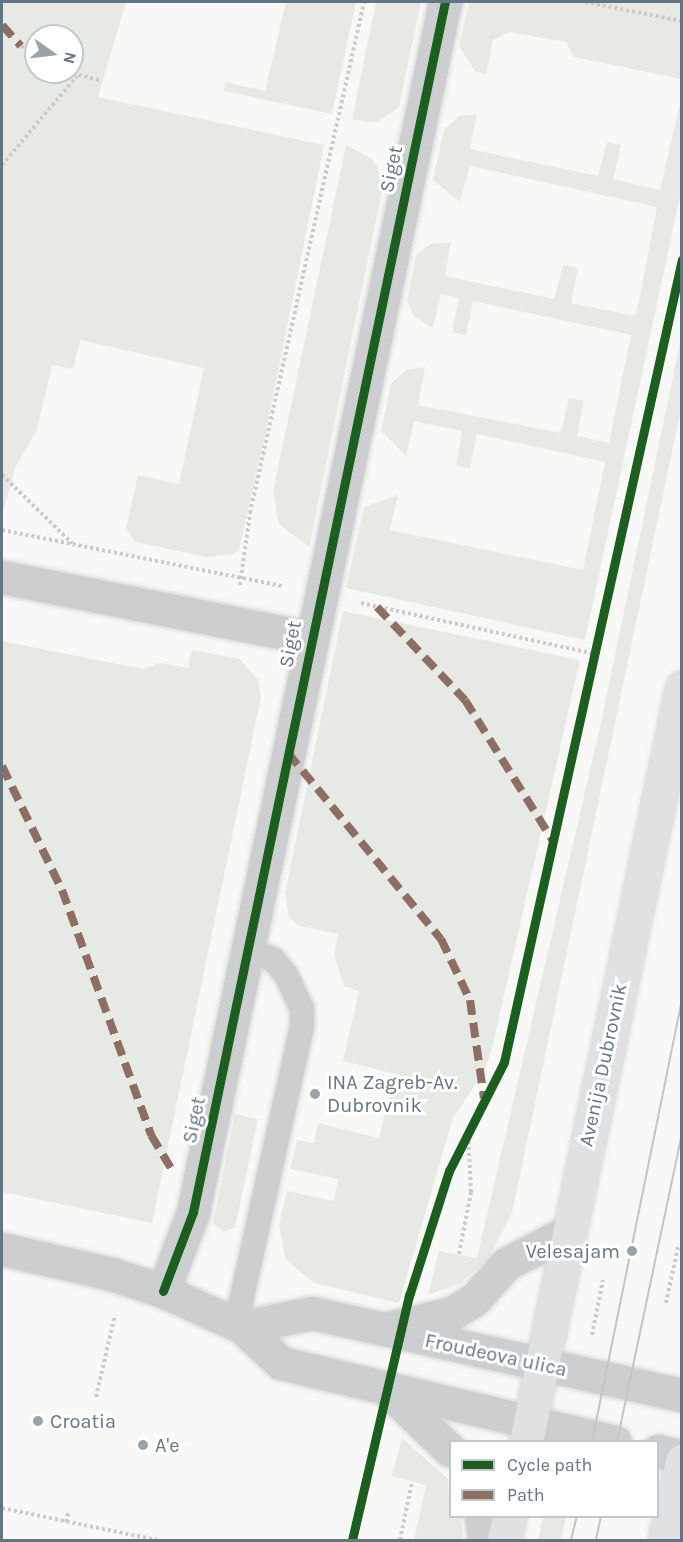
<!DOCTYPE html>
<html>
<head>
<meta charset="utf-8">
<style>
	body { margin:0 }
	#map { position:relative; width:683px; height:1542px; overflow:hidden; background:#f8f8f7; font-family:Karla,sans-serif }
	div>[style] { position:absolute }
	.green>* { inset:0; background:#e7eae4 }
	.path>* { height:4px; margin-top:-2px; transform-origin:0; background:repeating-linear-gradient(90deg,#cacbcc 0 3px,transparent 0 6px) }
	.roads { filter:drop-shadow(0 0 2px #d5d6d6) drop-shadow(0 0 2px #d5d6d6) }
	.service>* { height:24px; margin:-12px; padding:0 12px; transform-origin:12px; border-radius:12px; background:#cdcecf }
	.minor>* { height:33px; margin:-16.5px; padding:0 16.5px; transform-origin:16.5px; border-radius:16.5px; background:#cdcecf }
	.tertiary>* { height:33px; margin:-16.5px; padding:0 16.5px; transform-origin:16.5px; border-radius:16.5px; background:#cdcecf }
	.secondary>* { height:33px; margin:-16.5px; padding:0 16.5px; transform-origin:16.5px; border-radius:16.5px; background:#e0e1e2 }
	.tram>* { height:1.5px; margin:-0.75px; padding:0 0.75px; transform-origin:0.75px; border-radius:0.75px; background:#c2c4c5 }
	.quiet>* { height:8px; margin-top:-4px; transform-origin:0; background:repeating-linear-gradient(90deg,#8d6e63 0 15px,transparent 0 23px) }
	.cycleway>* { height:9px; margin:-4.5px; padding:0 4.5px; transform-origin:4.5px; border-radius:4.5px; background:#1b5e20 }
	.dots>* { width:16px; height:16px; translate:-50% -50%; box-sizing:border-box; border:3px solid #fff; border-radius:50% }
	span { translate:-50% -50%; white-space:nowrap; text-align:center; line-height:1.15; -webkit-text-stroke:6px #fff; paint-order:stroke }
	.street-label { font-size:20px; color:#637582 }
	.poi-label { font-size:20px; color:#637582 }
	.left { translate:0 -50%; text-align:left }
	.right { translate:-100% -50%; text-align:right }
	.frame { position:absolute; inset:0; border:3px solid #637582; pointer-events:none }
	.legend { position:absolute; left:449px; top:1440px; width:210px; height:78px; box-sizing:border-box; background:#fff; border:2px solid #c1c8cd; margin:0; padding:8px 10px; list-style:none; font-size:18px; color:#637582 }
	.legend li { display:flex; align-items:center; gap:12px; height:30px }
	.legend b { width:30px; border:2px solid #c1c8cd }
	.north { position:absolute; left:24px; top:24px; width:60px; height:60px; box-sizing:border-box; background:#fff; border:2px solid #c1c8cd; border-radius:50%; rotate:104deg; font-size:16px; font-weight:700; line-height:24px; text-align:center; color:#637582 }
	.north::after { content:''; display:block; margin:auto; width:21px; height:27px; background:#97a3ab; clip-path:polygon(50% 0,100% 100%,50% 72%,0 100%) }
</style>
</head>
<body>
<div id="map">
	<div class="green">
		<i style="clip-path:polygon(evenodd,2px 2px,126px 2px,98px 97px,324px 145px,265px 436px,239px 550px,234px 554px,207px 557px,135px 542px,126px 528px,138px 475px,179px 484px,204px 368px,80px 340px,73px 369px,52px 365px,37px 430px,15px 468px,2px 516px,2px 2px,36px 36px,72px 36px,72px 72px,36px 72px,36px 36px)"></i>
		<i style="clip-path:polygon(286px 2px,356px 2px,332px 114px,224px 91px,225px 82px,265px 91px)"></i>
		<i style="clip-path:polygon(376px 2px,421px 2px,399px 107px,378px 122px,367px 122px,352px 119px)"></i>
		<i style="clip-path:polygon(469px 2px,681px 2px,681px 79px,574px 57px,566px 42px,509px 32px,493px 40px,486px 75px,475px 71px,459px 46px)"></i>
		<i style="clip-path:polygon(681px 99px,681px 192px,585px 640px,346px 588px,364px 507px,398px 495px,390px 530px,583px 570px,605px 462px,477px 434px,470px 469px,456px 465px,462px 431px,414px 421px,406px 456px,381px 431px,391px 384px,406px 370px,425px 367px,418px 405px,561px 433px,569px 398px,584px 401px,577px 436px,609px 443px,631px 335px,473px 301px,466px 335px,452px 332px,459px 298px,441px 294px,433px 328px,414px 317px,407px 300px,416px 255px,430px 244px,451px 242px,445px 276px,554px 299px,563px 265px,578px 268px,571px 303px,636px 316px,657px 207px,470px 166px,460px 202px,433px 180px,444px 130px,459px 116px,477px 114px,470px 149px,598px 176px,607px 142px,621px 145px,613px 179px,660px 190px)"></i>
		<i style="clip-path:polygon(346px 145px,371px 158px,378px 168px,382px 191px,309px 547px,279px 524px,273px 491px)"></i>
		<i style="clip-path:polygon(681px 338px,681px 409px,512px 1213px,489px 1258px,461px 1283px,428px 1295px,439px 1251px,477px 1258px,600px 727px)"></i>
		<i style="clip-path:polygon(343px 611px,580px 660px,492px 1048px,485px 1070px,453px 1118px,399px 1303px,314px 1283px,285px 1259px,279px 1225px,287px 1191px,334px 1201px,338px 1179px,290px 1169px,297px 1140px,314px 1143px,318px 1123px,379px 1138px,395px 1074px,343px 1061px,359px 991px,344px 986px,334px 955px,338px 934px,299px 926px,289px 917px,285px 893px)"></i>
		<i style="clip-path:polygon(2px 641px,143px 669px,160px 663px,188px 668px,192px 650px,240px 659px,258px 680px,261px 697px,152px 1223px,2px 1192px)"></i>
		<i style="clip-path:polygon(235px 1114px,258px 1119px,235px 1227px,224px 1232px,213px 1223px)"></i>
		<i style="clip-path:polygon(402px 1438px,448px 1479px,450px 1516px,461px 1517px,463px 1540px,414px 1540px,426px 1485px,392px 1476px)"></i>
		<i style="clip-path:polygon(543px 1517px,566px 1517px,561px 1540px,538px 1540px)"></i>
	</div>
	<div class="path">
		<i style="left:585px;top:2px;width:99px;rotate:11.1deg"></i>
		<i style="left:21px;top:46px;width:18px;rotate:34deg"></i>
		<i style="left:67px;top:72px;width:36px;rotate:14deg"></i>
		<i style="left:2px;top:165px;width:116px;rotate:-49.9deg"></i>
		<i style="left:2px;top:475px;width:98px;rotate:44.2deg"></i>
		<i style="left:2px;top:530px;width:287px;rotate:11.3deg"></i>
		<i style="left:240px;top:585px;width:73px;rotate:-82.1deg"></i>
		<i style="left:250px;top:513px;width:524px;rotate:-77.42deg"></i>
		<i style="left:361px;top:603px;width:239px;rotate:12.3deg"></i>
		<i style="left:459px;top:1254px;width:63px;rotate:-79deg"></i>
		<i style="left:471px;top:1192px;width:59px;rotate:-92.9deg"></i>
		<i style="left:666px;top:1303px;width:57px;rotate:-77.9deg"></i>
		<i style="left:592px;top:1335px;width:56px;rotate:-78.7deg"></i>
		<i style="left:96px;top:1397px;width:84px;rotate:-77deg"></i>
		<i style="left:2px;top:1508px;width:158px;rotate:11.7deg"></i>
		<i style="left:66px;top:1522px;width:11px;rotate:-75deg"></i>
		<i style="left:400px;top:1540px;width:59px;rotate:-78.3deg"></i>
	</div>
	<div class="roads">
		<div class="service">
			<i style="left:236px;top:1324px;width:305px;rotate:-77.5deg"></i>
			<i style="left:302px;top:1026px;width:17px;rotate:-90deg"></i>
			<i style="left:302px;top:1009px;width:38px;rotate:-115deg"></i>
			<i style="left:286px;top:975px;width:19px;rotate:-129deg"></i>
			<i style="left:274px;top:960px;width:29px;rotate:-158deg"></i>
		</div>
		<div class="minor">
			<i style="left:2px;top:577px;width:313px;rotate:11.2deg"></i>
			<i style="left:163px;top:1291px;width:85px;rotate:-69.2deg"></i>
			<i style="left:193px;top:1212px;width:1236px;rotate:-78.24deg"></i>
		</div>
		<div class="tertiary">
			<i style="left:2px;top:1249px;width:113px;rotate:12.8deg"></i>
			<i style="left:112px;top:1274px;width:54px;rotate:18.4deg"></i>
			<i style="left:163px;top:1291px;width:87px;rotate:24.5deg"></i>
			<i style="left:242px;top:1327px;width:53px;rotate:42.7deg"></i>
			<i style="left:281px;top:1363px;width:343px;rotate:13.3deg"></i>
			<i style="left:242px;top:1327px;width:71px;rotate:-11.3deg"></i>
			<i style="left:312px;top:1313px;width:379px;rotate:12.5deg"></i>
			<i style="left:393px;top:1327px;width:61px;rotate:-13.3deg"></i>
			<i style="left:452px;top:1313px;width:26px;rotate:-31deg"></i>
			<i style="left:474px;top:1300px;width:48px;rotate:-48.4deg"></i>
			<i style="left:506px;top:1264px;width:71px;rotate:-27.6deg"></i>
			<i style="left:388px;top:1391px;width:86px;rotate:43.6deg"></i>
			<i style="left:658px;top:1451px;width:25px;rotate:14deg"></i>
			<i style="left:481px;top:1516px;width:24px;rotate:81deg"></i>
		</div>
		<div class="secondary">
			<i style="left:526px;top:1442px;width:770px;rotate:-78.31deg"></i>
			<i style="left:504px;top:1540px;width:25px;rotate:-78deg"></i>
			<i style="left:665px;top:1540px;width:81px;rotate:-77.9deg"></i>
		</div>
	</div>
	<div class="tram">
		<i style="left:592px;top:1442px;width:453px;rotate:-78.5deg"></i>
		<i style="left:617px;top:1442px;width:316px;rotate:-78.1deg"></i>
		<i style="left:571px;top:1540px;width:25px;rotate:-76deg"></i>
		<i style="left:596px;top:1540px;width:25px;rotate:-78deg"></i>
	</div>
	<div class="quiet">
		<i style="left:2px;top:25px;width:28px;rotate:48deg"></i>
		<i style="left:377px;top:607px;width:128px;rotate:46.6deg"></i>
		<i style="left:465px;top:700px;width:166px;rotate:58deg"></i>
		<i style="left:288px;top:753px;width:241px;rotate:50.6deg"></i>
		<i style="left:441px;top:939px;width:68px;rotate:64.6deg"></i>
		<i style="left:470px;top:1000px;width:99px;rotate:81.9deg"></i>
		<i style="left:2px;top:766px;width:138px;rotate:64.2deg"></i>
		<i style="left:62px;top:890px;width:261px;rotate:70deg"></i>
		<i style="left:151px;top:1135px;width:39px;rotate:59deg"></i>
	</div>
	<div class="cycleway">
		<i style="left:163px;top:1291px;width:85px;rotate:-69.2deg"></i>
		<i style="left:193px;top:1212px;width:1236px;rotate:-78.24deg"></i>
		<i style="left:352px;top:1540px;width:251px;rotate:-76.9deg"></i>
		<i style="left:409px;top:1296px;width:131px;rotate:-72.3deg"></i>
		<i style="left:449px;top:1171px;width:122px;rotate:-63.2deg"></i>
		<i style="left:504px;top:1062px;width:822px;rotate:-77.5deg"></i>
	</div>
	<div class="dots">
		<i style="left:315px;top:1094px;background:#97a3ab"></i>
		<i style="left:632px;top:1251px;background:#97a3ab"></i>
		<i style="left:38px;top:1421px;background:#97a3ab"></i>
		<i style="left:143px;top:1445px;background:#97a3ab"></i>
	</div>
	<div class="street-label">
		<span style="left:391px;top:169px;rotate:-78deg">Siget</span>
		<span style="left:290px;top:644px;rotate:-79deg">Siget</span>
		<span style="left:603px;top:1065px;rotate:-78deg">Avenija Dubrovnik</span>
		<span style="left:194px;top:1120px;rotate:-78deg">Siget</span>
		<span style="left:496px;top:1355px;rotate:12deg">Froudeova ulica</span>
	</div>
	<div class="poi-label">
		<span class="left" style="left:327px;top:1094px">INA Zagreb-Av.<br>Dubrovnik</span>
		<span class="right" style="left:620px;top:1251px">Velesajam</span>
		<span class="left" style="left:50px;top:1421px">Croatia</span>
		<span class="left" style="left:155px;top:1445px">A'e</span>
	</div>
	<div class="frame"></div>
	<ul class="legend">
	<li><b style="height:8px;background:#1b5e20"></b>Cycle path</li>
	<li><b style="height:8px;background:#8d6e63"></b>Path</li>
	</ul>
	<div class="north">N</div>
</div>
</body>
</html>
